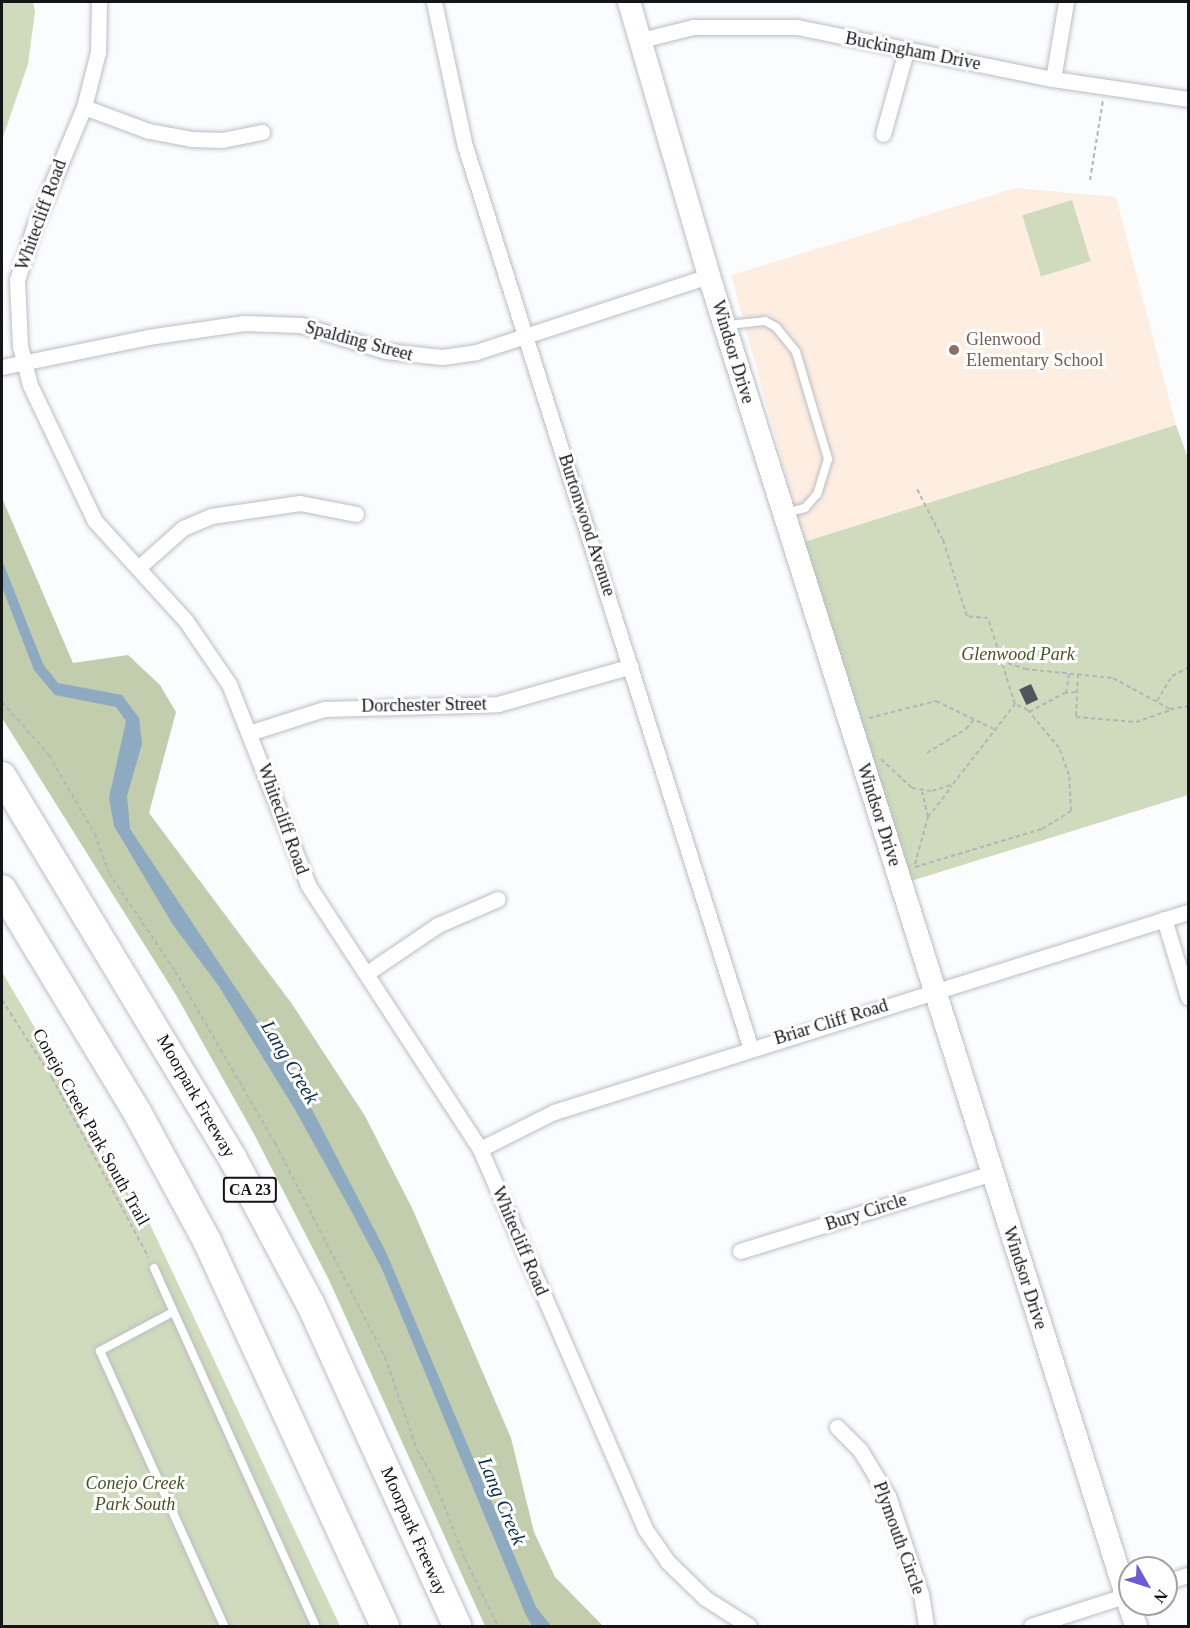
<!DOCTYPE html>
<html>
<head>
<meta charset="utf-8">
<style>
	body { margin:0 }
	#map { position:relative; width:1190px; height:1628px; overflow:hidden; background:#fafcfe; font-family:"Times New Roman",serif }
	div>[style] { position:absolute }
	.education>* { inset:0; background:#feeee2 }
	.green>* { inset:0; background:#d0dabc; transform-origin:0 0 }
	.forest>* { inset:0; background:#c2cdad }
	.water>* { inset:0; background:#8eaac0 }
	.building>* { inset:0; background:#52555b; transform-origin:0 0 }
	.path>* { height:2px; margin-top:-1px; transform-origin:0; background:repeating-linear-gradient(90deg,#b4b6b8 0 4.5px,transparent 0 7.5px) }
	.roads { filter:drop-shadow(0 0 2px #babec5) drop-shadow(0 0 2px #babec5) }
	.lane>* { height:8px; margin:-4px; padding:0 4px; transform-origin:4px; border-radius:4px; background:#fff }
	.street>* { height:15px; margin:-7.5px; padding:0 7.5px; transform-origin:7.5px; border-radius:7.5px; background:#fff }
	.secondary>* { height:22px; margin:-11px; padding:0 11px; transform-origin:11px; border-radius:11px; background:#fff }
	.highway>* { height:28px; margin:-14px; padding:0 14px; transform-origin:14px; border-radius:14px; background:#fff }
	.dots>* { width:16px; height:16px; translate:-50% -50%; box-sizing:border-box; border:3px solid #fff; border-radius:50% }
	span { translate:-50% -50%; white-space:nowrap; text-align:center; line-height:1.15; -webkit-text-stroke:6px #fff; paint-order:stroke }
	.shield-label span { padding:2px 4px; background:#fff; border:2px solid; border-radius:4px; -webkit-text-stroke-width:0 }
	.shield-label { font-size:16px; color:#141518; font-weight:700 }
	.street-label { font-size:18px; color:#141518 }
	.education-label { font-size:18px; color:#785e54 }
	.left { translate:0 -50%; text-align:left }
	.park-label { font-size:18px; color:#475524; font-style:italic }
	.water-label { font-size:20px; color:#092f46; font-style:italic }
	.frame { position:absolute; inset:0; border:3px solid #141518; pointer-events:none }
	.north { position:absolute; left:1118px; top:1556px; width:60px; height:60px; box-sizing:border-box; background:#fff; border:2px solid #a1a1a3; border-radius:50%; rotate:129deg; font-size:16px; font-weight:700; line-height:24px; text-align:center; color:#141518 }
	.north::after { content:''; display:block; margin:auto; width:21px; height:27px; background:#6d5bd4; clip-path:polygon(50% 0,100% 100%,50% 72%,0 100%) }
</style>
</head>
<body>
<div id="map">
	<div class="education">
		<i style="clip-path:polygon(1016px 188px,1116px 197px,1176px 425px,804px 542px,731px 275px)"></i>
	</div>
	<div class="green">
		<i style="clip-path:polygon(2px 2px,33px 2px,35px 12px,28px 64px,2px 140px)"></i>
		<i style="left:1072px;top:200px;width:64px;height:52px;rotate:73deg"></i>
		<i style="clip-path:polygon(1176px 425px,1188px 458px,1188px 795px,911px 881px,804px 542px)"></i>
		<i style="clip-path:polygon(2px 972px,146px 1216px,340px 1626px,2px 1626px)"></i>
	</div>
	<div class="forest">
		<i style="clip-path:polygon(2px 498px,73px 663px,128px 655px,160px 685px,176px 712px,149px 813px,292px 1004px,365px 1116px,413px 1210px,511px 1438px,534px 1532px,555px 1577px,603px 1626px,485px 1626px,329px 1280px,254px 1134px,176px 995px,2px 718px)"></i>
	</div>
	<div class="water">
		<i style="clip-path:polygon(2px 560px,43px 664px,58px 683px,122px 695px,139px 718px,142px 744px,127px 796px,130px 829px,261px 1026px,278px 1044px,386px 1252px,536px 1607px,551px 1626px,532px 1626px,525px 1613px,382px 1269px,348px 1205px,294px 1108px,218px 985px,173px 925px,114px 826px,109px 798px,126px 721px,116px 707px,55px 695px,34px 670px,2px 587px)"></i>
	</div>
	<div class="building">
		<i style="left:1031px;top:684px;width:17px;height:13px;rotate:65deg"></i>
	</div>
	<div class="path">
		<i style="left:1090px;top:180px;width:81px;rotate:-80.8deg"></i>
		<i style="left:1001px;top:661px;width:25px;rotate:18deg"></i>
		<i style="left:1025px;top:669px;width:88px;rotate:5.8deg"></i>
		<i style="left:1113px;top:678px;width:65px;rotate:28.5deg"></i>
		<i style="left:1170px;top:709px;width:18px;rotate:-9deg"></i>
		<i style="left:1078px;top:674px;width:43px;rotate:92.7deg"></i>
		<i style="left:1076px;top:717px;width:60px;rotate:4.8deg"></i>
		<i style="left:1136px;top:722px;width:39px;rotate:-19deg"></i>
		<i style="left:1066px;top:693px;width:20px;rotate:-81deg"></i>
		<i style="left:1157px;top:701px;width:29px;rotate:-59deg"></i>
		<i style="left:1172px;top:676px;width:18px;rotate:-27deg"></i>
		<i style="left:2px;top:702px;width:71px;rotate:48.4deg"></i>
		<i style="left:49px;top:755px;width:91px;rotate:59.8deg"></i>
		<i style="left:95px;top:834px;width:41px;rotate:70.3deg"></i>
		<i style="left:109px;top:873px;width:118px;rotate:56deg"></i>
		<i style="left:175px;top:971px;width:199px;rotate:59.8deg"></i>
		<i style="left:275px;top:1143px;width:241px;rotate:62.8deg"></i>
		<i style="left:385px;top:1357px;width:98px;rotate:71deg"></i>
		<i style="left:417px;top:1450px;width:31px;rotate:59deg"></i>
		<i style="left:433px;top:1477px;width:88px;rotate:68.7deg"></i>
		<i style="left:465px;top:1559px;width:75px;rotate:63.8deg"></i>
		<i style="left:1029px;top:712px;width:40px;rotate:-28deg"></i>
		<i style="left:1064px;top:693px;width:13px;rotate:-4deg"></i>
		<i style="left:869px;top:718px;width:69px;rotate:-14.2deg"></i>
		<i style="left:936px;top:701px;width:64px;rotate:25.8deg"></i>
		<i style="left:927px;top:753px;width:46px;rotate:-31.6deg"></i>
		<i style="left:966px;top:729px;width:14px;rotate:-51deg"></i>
		<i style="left:881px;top:759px;width:42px;rotate:43.1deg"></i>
		<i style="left:912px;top:788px;width:20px;rotate:9deg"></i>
		<i style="left:932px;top:791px;width:22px;rotate:-18deg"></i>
		<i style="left:953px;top:784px;width:101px;rotate:-52.2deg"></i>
		<i style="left:1015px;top:704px;width:90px;rotate:-107.4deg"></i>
		<i style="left:988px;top:618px;width:21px;rotate:-175deg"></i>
		<i style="left:967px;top:616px;width:80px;rotate:-107.5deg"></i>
		<i style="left:943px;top:540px;width:57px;rotate:-117deg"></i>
		<i style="left:928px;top:817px;width:39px;rotate:-52deg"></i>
		<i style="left:915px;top:864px;width:49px;rotate:-74.5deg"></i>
		<i style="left:928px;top:817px;width:26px;rotate:-103deg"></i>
		<i style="left:915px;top:867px;width:133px;rotate:-16.7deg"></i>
		<i style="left:1042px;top:829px;width:34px;rotate:-32deg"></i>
		<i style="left:1071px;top:811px;width:36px;rotate:-93deg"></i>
		<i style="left:1069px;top:775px;width:29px;rotate:-110deg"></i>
		<i style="left:1059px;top:748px;width:49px;rotate:-129.2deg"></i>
		<i style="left:1028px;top:710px;width:14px;rotate:-155deg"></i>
		<i style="left:2px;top:1000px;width:93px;rotate:57.3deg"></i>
		<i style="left:52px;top:1078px;width:204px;rotate:61.7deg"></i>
	</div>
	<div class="roads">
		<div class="lane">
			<i style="left:728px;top:325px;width:37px;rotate:-6deg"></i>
			<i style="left:765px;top:321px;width:13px;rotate:29deg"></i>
			<i style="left:776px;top:327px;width:32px;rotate:51deg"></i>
			<i style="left:796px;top:352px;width:112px;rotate:73.3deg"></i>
			<i style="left:828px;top:459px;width:37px;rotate:107deg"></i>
			<i style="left:817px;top:494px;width:18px;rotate:131deg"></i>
			<i style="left:805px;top:508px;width:21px;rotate:166deg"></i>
			<i style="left:154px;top:1268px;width:393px;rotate:65.7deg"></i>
			<i style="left:173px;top:1312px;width:83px;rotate:151.9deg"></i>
			<i style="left:100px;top:1351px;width:302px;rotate:65.7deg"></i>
		</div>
		<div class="street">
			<i style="left:99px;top:2px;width:50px;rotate:91.1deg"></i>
			<i style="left:98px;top:52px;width:57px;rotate:104.3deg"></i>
			<i style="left:84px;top:107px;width:127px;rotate:112.7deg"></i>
			<i style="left:35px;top:224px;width:59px;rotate:107.8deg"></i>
			<i style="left:17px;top:280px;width:66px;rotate:87.4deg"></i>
			<i style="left:20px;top:346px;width:40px;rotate:75.6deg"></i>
			<i style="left:30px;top:385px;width:151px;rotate:64.5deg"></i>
			<i style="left:95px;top:521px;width:135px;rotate:47.7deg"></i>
			<i style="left:186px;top:621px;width:76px;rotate:55.7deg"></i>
			<i style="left:229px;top:684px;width:216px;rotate:68.5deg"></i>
			<i style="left:308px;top:885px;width:315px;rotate:56.9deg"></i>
			<i style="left:480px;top:1149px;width:414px;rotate:66.5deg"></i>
			<i style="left:645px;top:1529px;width:39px;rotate:55deg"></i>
			<i style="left:667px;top:1561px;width:53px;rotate:44.2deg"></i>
			<i style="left:705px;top:1598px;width:52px;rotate:32.5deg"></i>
			<i style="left:434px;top:2px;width:147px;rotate:77.9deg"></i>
			<i style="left:465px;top:146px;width:944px;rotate:72.43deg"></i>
			<i style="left:637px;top:41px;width:58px;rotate:-14deg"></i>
			<i style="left:693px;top:27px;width:104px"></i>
			<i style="left:797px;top:27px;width:261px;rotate:11.5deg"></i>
			<i style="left:1053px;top:79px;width:136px;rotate:8.4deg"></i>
			<i style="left:1053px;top:79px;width:78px;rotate:-80.4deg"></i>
			<i style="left:84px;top:107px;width:69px;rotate:20.3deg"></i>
			<i style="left:149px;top:131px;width:44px;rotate:10.5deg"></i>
			<i style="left:192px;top:139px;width:30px;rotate:2deg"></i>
			<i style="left:222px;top:140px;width:41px;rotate:-11.3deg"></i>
			<i style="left:883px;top:134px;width:86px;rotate:-74.5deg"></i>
			<i style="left:2px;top:367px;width:149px;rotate:-11.6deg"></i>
			<i style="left:148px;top:337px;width:97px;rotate:-8.3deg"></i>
			<i style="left:244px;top:323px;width:57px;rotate:2deg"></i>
			<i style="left:301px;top:325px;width:89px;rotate:17deg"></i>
			<i style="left:386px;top:351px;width:56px;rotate:6.1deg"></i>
			<i style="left:442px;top:357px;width:34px;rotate:-8deg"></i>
			<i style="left:476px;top:352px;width:245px;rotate:-18.1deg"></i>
			<i style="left:138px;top:568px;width:60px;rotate:-41.6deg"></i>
			<i style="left:183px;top:528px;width:30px;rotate:-23deg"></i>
			<i style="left:211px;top:516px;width:90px;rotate:-8.3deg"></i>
			<i style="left:300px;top:503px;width:57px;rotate:11.1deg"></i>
			<i style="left:252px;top:732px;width:76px;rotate:-17.7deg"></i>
			<i style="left:324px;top:709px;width:174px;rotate:-1.6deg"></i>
			<i style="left:498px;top:704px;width:138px;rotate:-15.9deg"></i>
			<i style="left:1164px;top:919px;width:82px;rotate:72.9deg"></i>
			<i style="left:367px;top:973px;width:86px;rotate:-34.1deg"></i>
			<i style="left:438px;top:925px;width:65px;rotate:-23.4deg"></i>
			<i style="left:480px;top:1149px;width:83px;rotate:-26.6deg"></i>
			<i style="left:554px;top:1112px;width:665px;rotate:-17.51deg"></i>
			<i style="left:740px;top:1251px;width:264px;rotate:-17.2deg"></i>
			<i style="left:837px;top:1427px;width:33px;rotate:45deg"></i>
			<i style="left:860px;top:1450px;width:54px;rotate:58.7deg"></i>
			<i style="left:888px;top:1496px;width:103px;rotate:71.4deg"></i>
			<i style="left:921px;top:1594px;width:32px;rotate:81deg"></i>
			<i style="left:1166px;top:1582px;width:23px;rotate:-18deg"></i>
			<i style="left:1031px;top:1626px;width:104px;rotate:-17.9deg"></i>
		</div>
		<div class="secondary">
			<i style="left:629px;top:2px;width:285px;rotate:73.7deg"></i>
			<i style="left:709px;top:276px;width:1416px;rotate:72.45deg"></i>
		</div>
		<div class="highway">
			<i style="left:2px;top:776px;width:447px;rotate:58.9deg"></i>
			<i style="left:233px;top:1159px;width:163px;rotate:61.9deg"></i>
			<i style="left:310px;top:1303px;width:355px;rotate:65.5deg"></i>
			<i style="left:2px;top:889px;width:261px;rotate:58.8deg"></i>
			<i style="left:137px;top:1112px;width:147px;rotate:61.5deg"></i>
			<i style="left:207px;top:1241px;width:424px;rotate:65.2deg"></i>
		</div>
	</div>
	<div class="dots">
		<i style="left:954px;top:350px;background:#8d6e63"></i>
	</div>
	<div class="shield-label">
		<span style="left:250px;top:1190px">CA 23</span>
	</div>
	<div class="street-label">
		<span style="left:913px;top:51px;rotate:11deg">Buckingham Drive</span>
		<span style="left:41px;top:215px;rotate:-70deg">Whitecliff Road</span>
		<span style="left:359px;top:341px;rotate:15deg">Spalding Street</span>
		<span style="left:733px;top:352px;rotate:73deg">Windsor Drive</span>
		<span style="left:587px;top:525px;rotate:72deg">Burtonwood Avenue</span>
		<span style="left:424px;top:705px;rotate:-1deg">Dorchester Street</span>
		<span style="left:879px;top:815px;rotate:72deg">Windsor Drive</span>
		<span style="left:283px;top:819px;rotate:70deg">Whitecliff Road</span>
		<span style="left:831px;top:1022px;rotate:-17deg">Briar Cliff Road</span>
		<span style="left:196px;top:1096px;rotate:60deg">Moorpark Freeway</span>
		<span style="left:91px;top:1127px;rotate:61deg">Conejo Creek Park South Trail</span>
		<span style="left:866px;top:1212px;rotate:-18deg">Bury Circle</span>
		<span style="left:520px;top:1241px;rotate:67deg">Whitecliff Road</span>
		<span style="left:1025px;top:1278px;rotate:72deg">Windsor Drive</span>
		<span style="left:414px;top:1531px;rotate:66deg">Moorpark Freeway</span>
		<span style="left:899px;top:1538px;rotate:70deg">Plymouth Circle</span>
	</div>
	<div class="education-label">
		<span class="left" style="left:966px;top:350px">Glenwood<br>Elementary School</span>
	</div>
	<div class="park-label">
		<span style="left:1018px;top:654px">Glenwood Park</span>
		<span style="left:135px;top:1494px">Conejo Creek<br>Park South</span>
	</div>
	<div class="water-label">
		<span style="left:290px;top:1062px;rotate:59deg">Lang Creek</span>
		<span style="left:502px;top:1501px;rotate:67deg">Lang Creek</span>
	</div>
	<div class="frame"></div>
	<div class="north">N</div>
</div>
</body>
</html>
